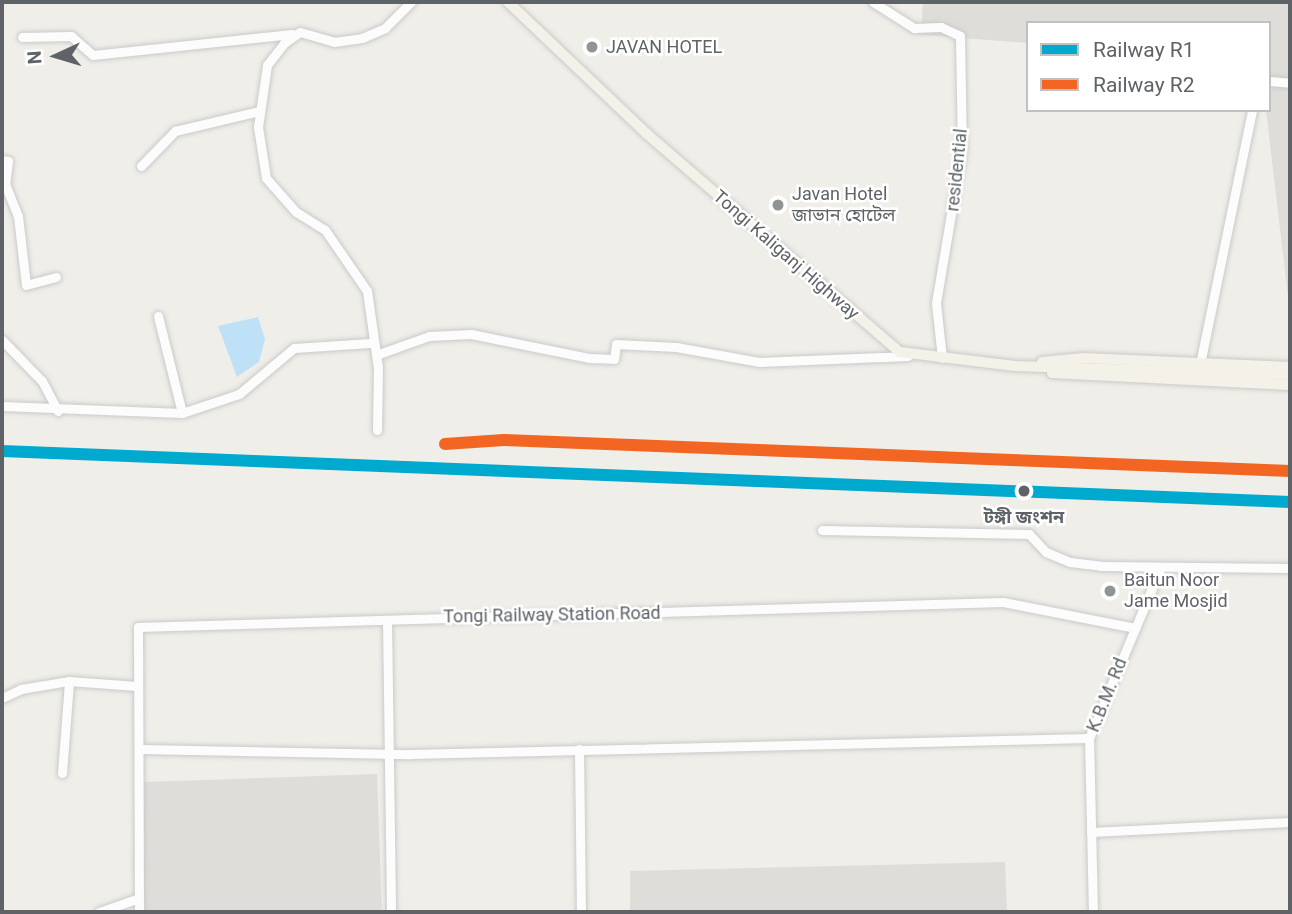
<!DOCTYPE html>
<html>
<head>
<meta charset="utf-8">
<style>
	body { margin:0 }
	#map { position:relative; width:1292px; height:914px; overflow:hidden; background:#efeee9; font-family:Roboto,"Noto Sans Bengali",sans-serif }
	div>[style] { position:absolute }
	.industrial>* { inset:0; background:#dfddd9; transform-origin:0 0 }
	.water>* { inset:0; background:#bee1f8 }
	.roads { filter:drop-shadow(0 0 2px #cacaca) drop-shadow(0 0 2px #cacaca) }
	.minor>* { height:9px; margin:-4.5px; padding:0 4.5px; transform-origin:4.5px; border-radius:4.5px; background:#fdfcfc }
	.major>* { height:10px; margin:-5px; padding:0 5px; transform-origin:5px; border-radius:5px; background:#f4f1e9 }
	.rail-1>* { height:12px; margin:-6px; padding:0 6px; transform-origin:6px; border-radius:6px; background:#00a9ce }
	.rail-2>* { height:12px; margin:-6px; padding:0 6px; transform-origin:6px; border-radius:6px; background:#f26522 }
	.dots>* { width:19px; height:19px; translate:-50% -50%; box-sizing:border-box; border:4px solid #fff; border-radius:50% }
	span { translate:-50% -50%; white-space:nowrap; text-align:center; line-height:1.15; -webkit-text-stroke:5px #fff; paint-order:stroke }
	.poi-label { font-size:18px; color:#5f6368 }
	.left { translate:0 -50%; text-align:left }
	.street-label { font-size:18px; color:#5f6368 }
	.stop-label { font-size:18px; color:#5f6368; font-weight:700 }
	.frame { position:absolute; inset:0; border:4px solid #5f6368; pointer-events:none }
	.legend { position:absolute; left:1026px; top:21px; width:245px; height:91px; box-sizing:border-box; background:#fff; border:2px solid #bfc1c3; margin:0; padding:9px 12px; list-style:none; font-size:21px; color:#5f6368 }
	.legend li { display:flex; align-items:center; gap:14px; height:35px }
	.legend b { width:35px; border:2px solid #bfc1c3 }
	.north { position:absolute; left:21px; top:21px; width:70px; height:70px; -webkit-text-stroke:5px #fff; paint-order:stroke; rotate:266deg; font-size:19px; font-weight:700; line-height:28px; text-align:center; color:#5f6368 }
	.north::after { content:''; display:block; margin:auto; width:24px; height:32px; background:#5f6368; clip-path:polygon(50% 0,100% 100%,50% 72%,0 100%) }
</style>
</head>
<body>
<div id="map">
	<div class="industrial">
		<i style="clip-path:polygon(923px 2px,1290px 2px,1290px 314px,1266px 110px,1269px 23px,1028px 23px,1028px 43px,921px 35px)"></i>
		<i style="left:377px;top:774px;width:138px;height:237px;rotate:88deg"></i>
		<i style="clip-path:polygon(1005px 862px,1007px 912px,630px 912px,630px 871px)"></i>
	</div>
	<div class="water">
		<i style="clip-path:polygon(258px 317px,265px 339px,259px 362px,237px 377px,218px 326px)"></i>
	</div>
	<div class="roads">
		<div class="minor">
			<i style="left:873px;top:2px;width:49px;rotate:32.4deg"></i>
			<i style="left:914px;top:28px;width:27px;rotate:-2deg"></i>
			<i style="left:941px;top:27px;width:21px;rotate:25deg"></i>
			<i style="left:960px;top:36px;width:113px;rotate:89deg"></i>
			<i style="left:962px;top:149px;width:156px;rotate:99.6deg"></i>
			<i style="left:936px;top:303px;width:55px;rotate:83.8deg"></i>
			<i style="left:22px;top:37px;width:49px;rotate:-1.2deg"></i>
			<i style="left:71px;top:36px;width:29px;rotate:41deg"></i>
			<i style="left:93px;top:55px;width:200px;rotate:-6deg"></i>
			<i style="left:1269px;top:81px;width:21px;rotate:5deg"></i>
			<i style="left:2px;top:160px;width:6px;rotate:9deg"></i>
			<i style="left:8px;top:161px;width:23px;rotate:97deg"></i>
			<i style="left:5px;top:184px;width:35px;rotate:68deg"></i>
			<i style="left:18px;top:216px;width:69px;rotate:83.4deg"></i>
			<i style="left:26px;top:285px;width:31px;rotate:-15deg"></i>
			<i style="left:141px;top:166px;width:49px;rotate:-45.8deg"></i>
			<i style="left:175px;top:131px;width:86px;rotate:-13.4deg"></i>
			<i style="left:158px;top:316px;width:100px;rotate:76.1deg"></i>
			<i style="left:2px;top:340px;width:57px;rotate:45.7deg"></i>
			<i style="left:42px;top:381px;width:34px;rotate:62deg"></i>
			<i style="left:376px;top:355px;width:56px;rotate:-19.7deg"></i>
			<i style="left:429px;top:336px;width:42px;rotate:-2.7deg"></i>
			<i style="left:471px;top:334px;width:120px;rotate:11.5deg"></i>
			<i style="left:589px;top:358px;width:25px;rotate:2deg"></i>
			<i style="left:614px;top:359px;width:15px;rotate:-82deg"></i>
			<i style="left:616px;top:344px;width:60px;rotate:2.9deg"></i>
			<i style="left:676px;top:347px;width:84px;rotate:10.2deg"></i>
			<i style="left:759px;top:362px;width:149px;rotate:-2.3deg"></i>
			<i style="left:1200px;top:364px;width:259px;rotate:-78.4deg"></i>
			<i style="left:2px;top:406px;width:180px;rotate:2.2deg"></i>
			<i style="left:182px;top:413px;width:60px;rotate:-18.4deg"></i>
			<i style="left:239px;top:394px;width:72px;rotate:-39.9deg"></i>
			<i style="left:294px;top:348px;width:76px;rotate:-3.8deg"></i>
			<i style="left:377px;top:430px;width:62px;rotate:-89.1deg"></i>
			<i style="left:378px;top:368px;width:78px;rotate:-98.1deg"></i>
			<i style="left:367px;top:291px;width:74px;rotate:-124.5deg"></i>
			<i style="left:325px;top:230px;width:34px;rotate:-148deg"></i>
			<i style="left:296px;top:212px;width:45px;rotate:-131.4deg"></i>
			<i style="left:266px;top:178px;width:52px;rotate:-98.9deg"></i>
			<i style="left:258px;top:127px;width:63px;rotate:-81.7deg"></i>
			<i style="left:267px;top:65px;width:28px;rotate:-52deg"></i>
			<i style="left:284px;top:43px;width:19px;rotate:-35deg"></i>
			<i style="left:300px;top:32px;width:35px;rotate:16deg"></i>
			<i style="left:334px;top:42px;width:28px;rotate:-8deg"></i>
			<i style="left:362px;top:38px;width:25px;rotate:-23deg"></i>
			<i style="left:385px;top:28px;width:37px;rotate:-45deg"></i>
			<i style="left:822px;top:530px;width:207px;rotate:1.1deg"></i>
			<i style="left:1029px;top:534px;width:25px;rotate:47deg"></i>
			<i style="left:1046px;top:552px;width:26px;rotate:23deg"></i>
			<i style="left:1070px;top:562px;width:31px;rotate:7deg"></i>
			<i style="left:1101px;top:566px;width:189px;rotate:0.6deg"></i>
			<i style="left:387px;top:620px;width:292px;rotate:89.2deg"></i>
			<i style="left:2px;top:698px;width:21px;rotate:-25deg"></i>
			<i style="left:21px;top:689px;width:49px;rotate:-9.5deg"></i>
			<i style="left:69px;top:681px;width:68px;rotate:4.2deg"></i>
			<i style="left:140px;top:749px;width:270px;rotate:1.1deg"></i>
			<i style="left:410px;top:754px;width:679px;rotate:-1.35deg"></i>
			<i style="left:579px;top:749px;width:163px;rotate:89.3deg"></i>
			<i style="left:62px;top:773px;width:92px;rotate:-85.6deg"></i>
			<i style="left:1091px;top:832px;width:199px;rotate:-2.9deg"></i>
			<i style="left:99px;top:912px;width:42px;rotate:-19.3deg"></i>
			<i style="left:139px;top:912px;width:285px;rotate:-90.2deg"></i>
			<i style="left:138px;top:627px;width:865px;rotate:-1.66deg"></i>
			<i style="left:1003px;top:602px;width:135px;rotate:11.1deg"></i>
			<i style="left:1093px;top:912px;width:174px;rotate:-91.3deg"></i>
			<i style="left:1089px;top:738px;width:183px;rotate:-67.2deg"></i>
		</div>
		<div class="major">
			<i style="left:508px;top:2px;width:192px;rotate:43.5deg"></i>
			<i style="left:647px;top:134px;width:334px;rotate:40.8deg"></i>
			<i style="left:900px;top:352px;width:116px;rotate:6.9deg"></i>
			<i style="left:1015px;top:366px;width:275px;rotate:1.9deg"></i>
			<i style="left:1042px;top:362px;width:42px;rotate:-5.4deg"></i>
			<i style="left:1084px;top:358px;width:206px;rotate:2.5deg"></i>
			<i style="left:1052px;top:373px;width:238px;rotate:2.9deg"></i>
		</div>
	</div>
	<div class="rail-1">
		<i style="left:2px;top:451px;width:1289px;rotate:2.27deg"></i>
	</div>
	<div class="rail-2">
		<i style="left:445px;top:444px;width:59px;rotate:-3.9deg"></i>
		<i style="left:504px;top:440px;width:787px;rotate:2.26deg"></i>
	</div>
	<div class="dots">
		<i style="left:592px;top:47px;background:#919495"></i>
		<i style="left:778px;top:205px;background:#919495"></i>
		<i style="left:1024px;top:491px;background:#5f6368"></i>
		<i style="left:1110px;top:591px;background:#919495"></i>
	</div>
	<div class="poi-label">
		<span class="left" style="left:606px;top:47px">JAVAN HOTEL</span>
		<span class="left" style="left:792px;top:205px">Javan Hotel<br>জাভান হোটেল</span>
		<span class="left" style="left:1124px;top:591px">Baitun Noor<br>Jame Mosjid</span>
	</div>
	<div class="street-label">
		<span style="left:957px;top:170px;rotate:-84deg">residential</span>
		<span style="left:786px;top:255px;rotate:41deg">Tongi Kaliganj Highway</span>
		<span style="left:552px;top:615px;rotate:-1deg">Tongi Railway Station Road</span>
		<span style="left:1107px;top:695px;rotate:-68deg">K.B.M. Rd</span>
	</div>
	<div class="stop-label">
		<span style="left:1024px;top:517px">টঙ্গী জংশন</span>
	</div>
	<div class="frame"></div>
	<ul class="legend">
	<li><b style="height:9px;background:#00a9ce"></b>Railway R1</li>
	<li><b style="height:9px;background:#f26522"></b>Railway R2</li>
	</ul>
	<div class="north">N</div>
</div>
</body>
</html>
